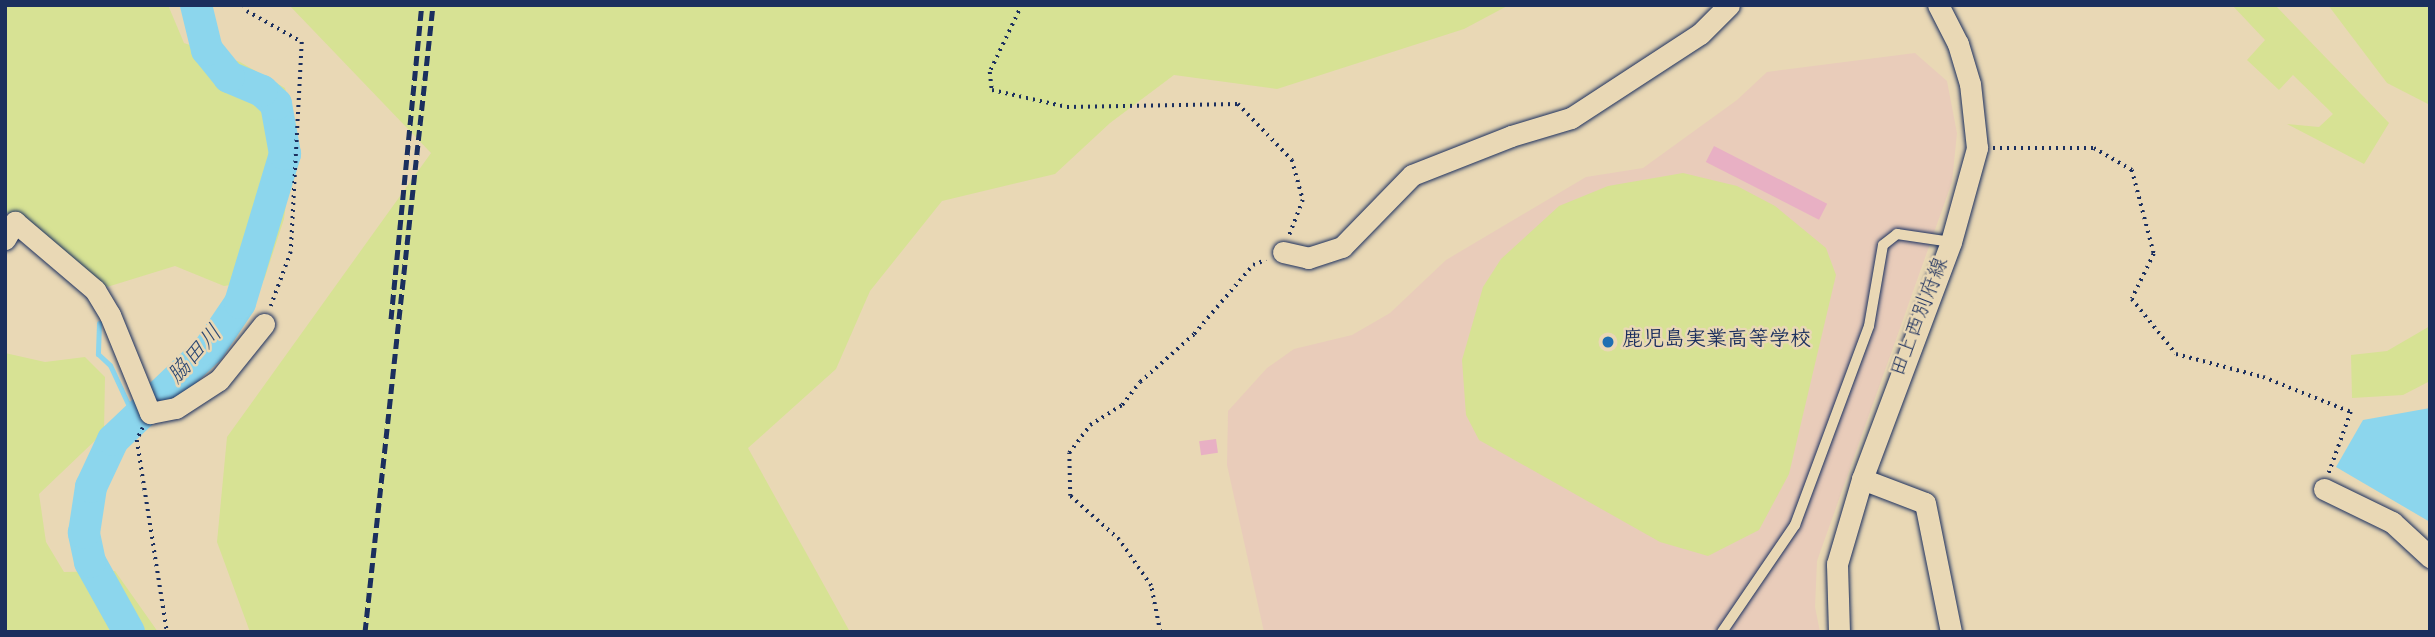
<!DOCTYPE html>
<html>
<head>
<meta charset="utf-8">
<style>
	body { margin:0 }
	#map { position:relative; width:2435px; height:637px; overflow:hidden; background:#e9d8b5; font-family:"Gochi Hand","Klee One",sans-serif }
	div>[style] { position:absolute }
	.built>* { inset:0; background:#e9ccba }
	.green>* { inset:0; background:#d7e294 }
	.water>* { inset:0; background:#8cd6ed }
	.stream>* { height:5px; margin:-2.5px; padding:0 2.5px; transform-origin:2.5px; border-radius:2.5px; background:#8cd6ed }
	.river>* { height:32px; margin:-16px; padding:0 16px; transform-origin:16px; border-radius:16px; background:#8cd6ed }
	.building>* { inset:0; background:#e8b0c4; transform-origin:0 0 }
	.path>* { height:3.5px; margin-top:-1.75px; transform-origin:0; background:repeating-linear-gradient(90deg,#1b2f5e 0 2px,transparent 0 7px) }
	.roads { filter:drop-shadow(0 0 2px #1b2f5e) drop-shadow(0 0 2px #1b2f5e) }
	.lane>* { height:10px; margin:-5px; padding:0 5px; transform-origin:5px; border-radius:5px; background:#e9d8b5 }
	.street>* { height:21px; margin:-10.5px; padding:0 10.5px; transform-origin:10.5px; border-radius:10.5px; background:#e9d8b5 }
	.rail>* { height:5px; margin-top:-2.5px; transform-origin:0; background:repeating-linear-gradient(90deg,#1b2f5e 0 10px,transparent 0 15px) }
	.dots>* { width:19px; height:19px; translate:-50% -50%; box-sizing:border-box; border:4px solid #e9d8b5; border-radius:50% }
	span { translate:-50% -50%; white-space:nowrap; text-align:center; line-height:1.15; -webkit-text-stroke:5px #e9d8b5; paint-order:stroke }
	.street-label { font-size:21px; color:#1b2f5e }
	.poi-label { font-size:21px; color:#1b2f5e; font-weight:700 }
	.left { translate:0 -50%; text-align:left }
	.water-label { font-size:23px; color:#2c4873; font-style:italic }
	.frame { position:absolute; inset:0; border:7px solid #1b2f5e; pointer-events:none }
</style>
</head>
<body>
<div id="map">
	<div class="built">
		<i style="clip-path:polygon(1915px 53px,1947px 81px,1957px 133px,1952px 182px,1817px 561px,1815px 607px,1820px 632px,1264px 632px,1227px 465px,1228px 411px,1267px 368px,1294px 349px,1352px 335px,1390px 313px,1446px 260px,1586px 177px,1643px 168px,1737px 100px,1767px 72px)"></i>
	</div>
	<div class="green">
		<i style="clip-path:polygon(5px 5px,168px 5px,184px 43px,240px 62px,285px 88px,296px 129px,284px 219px,264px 280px,224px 286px,175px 266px,107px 287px,5px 211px)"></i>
		<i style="clip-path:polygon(289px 5px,1509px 5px,1464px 29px,1277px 89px,1174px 75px,1110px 123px,1055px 174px,942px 201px,870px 291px,836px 369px,748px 448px,850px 632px,250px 632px,217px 542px,227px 437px,431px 153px)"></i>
		<i style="clip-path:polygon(2232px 5px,2275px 5px,2389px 123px,2364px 164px,2287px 124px,2319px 127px,2333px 114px,2293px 75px,2279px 90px,2247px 60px,2265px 40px)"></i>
		<i style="clip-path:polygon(2328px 5px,2430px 5px,2430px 105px,2387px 83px)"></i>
		<i style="clip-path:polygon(1683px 173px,1737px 186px,1775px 206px,1826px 248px,1836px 275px,1789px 474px,1759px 530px,1708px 556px,1660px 542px,1479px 440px,1466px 415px,1462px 360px,1483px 287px,1501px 259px,1559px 206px,1608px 186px)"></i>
		<i style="clip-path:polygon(2430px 326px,2430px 381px,2403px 395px,2352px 398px,2351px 355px,2387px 351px)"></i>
		<i style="clip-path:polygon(5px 353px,45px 362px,85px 357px,105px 377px,104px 432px,39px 494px,46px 542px,64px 572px,115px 571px,158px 632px,5px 632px)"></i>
	</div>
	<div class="water">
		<i style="clip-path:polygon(2430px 408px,2430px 522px,2336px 467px,2363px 420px)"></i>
	</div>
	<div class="stream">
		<i style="left:99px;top:323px;width:31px;rotate:92deg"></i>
		<i style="left:98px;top:354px;width:16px;rotate:43deg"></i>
		<i style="left:110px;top:365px;width:60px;rotate:65.2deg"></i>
	</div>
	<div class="river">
		<i style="left:129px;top:632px;width:80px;rotate:-119.1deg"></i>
		<i style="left:90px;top:562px;width:30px;rotate:-102deg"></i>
		<i style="left:84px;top:533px;width:47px;rotate:-81.3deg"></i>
		<i style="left:91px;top:487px;width:52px;rotate:-64.9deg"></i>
		<i style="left:113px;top:440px;width:132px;rotate:-43.5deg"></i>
		<i style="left:209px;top:349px;width:55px;rotate:-56deg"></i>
		<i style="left:240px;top:303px;width:156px;rotate:-73.2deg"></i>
		<i style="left:285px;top:154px;width:51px;rotate:-100.2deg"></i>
		<i style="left:276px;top:104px;width:19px;rotate:-137deg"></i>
		<i style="left:262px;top:91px;width:36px;rotate:-157deg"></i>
		<i style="left:229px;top:77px;width:35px;rotate:-129deg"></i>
		<i style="left:207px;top:50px;width:46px;rotate:-103.7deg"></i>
	</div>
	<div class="building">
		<i style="left:1714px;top:146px;width:127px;height:18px;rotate:27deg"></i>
		<i style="left:1216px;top:439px;width:14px;height:17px;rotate:82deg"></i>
	</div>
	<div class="path">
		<i style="left:244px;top:5px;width:7px;rotate:63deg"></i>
		<i style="left:247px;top:11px;width:63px;rotate:29.4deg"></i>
		<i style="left:302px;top:42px;width:210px;rotate:93deg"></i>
		<i style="left:291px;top:252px;width:58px;rotate:110.3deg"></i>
		<i style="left:1022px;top:5px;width:74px;rotate:115.5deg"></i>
		<i style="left:990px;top:72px;width:18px;rotate:84deg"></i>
		<i style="left:992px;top:90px;width:77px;rotate:12.8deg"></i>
		<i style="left:1067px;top:107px;width:171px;rotate:-1deg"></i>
		<i style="left:1238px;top:104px;width:78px;rotate:46deg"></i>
		<i style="left:1292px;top:160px;width:41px;rotate:74.6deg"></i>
		<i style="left:1303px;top:200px;width:39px;rotate:111deg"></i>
		<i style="left:1993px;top:148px;width:101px"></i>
		<i style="left:2094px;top:148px;width:44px;rotate:30.1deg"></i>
		<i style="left:2132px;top:170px;width:87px;rotate:75.3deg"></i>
		<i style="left:2154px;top:254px;width:50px;rotate:116.1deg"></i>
		<i style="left:2132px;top:299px;width:70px;rotate:51.3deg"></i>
		<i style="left:2176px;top:354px;width:90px;rotate:14.8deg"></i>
		<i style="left:2263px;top:377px;width:95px;rotate:21.7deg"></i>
		<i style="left:2351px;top:412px;width:65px;rotate:109.8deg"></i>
		<i style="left:143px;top:428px;width:13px;rotate:117deg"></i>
		<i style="left:137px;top:440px;width:194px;rotate:81.1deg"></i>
		<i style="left:1160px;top:632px;width:47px;rotate:-101.1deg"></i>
		<i style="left:1151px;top:586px;width:56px;rotate:-124.8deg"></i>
		<i style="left:1119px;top:540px;width:66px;rotate:-138.1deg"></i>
		<i style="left:1070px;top:496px;width:43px;rotate:-91.3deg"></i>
		<i style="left:1069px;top:453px;width:35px;rotate:-53deg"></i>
		<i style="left:1090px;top:425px;width:38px;rotate:-32deg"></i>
		<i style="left:1122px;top:405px;width:29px;rotate:-52deg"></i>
		<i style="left:1140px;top:382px;width:72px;rotate:-41.6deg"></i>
		<i style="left:1194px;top:334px;width:91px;rotate:-49.5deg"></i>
		<i style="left:1253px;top:265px;width:14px;rotate:-21deg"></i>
	</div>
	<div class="roads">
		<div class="lane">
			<i style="left:1722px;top:632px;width:130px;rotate:-55.7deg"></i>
			<i style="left:1795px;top:525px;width:212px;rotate:-69.6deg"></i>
			<i style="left:1869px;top:326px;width:82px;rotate:-80.2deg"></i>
			<i style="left:1883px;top:245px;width:18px;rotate:-38deg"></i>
			<i style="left:1897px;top:234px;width:55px;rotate:8.4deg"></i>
		</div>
		<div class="street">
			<i style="left:5px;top:239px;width:20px;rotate:-60deg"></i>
			<i style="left:15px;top:222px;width:105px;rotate:40.4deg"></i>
			<i style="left:95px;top:290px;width:29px;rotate:59deg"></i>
			<i style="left:110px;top:315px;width:106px;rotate:67.8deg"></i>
			<i style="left:150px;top:413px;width:26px;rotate:-11deg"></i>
			<i style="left:176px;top:408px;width:51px;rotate:-33.1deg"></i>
			<i style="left:219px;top:380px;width:72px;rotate:-51.2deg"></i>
			<i style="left:1283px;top:252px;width:26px;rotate:13deg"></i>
			<i style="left:1308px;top:258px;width:36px;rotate:-18deg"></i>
			<i style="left:1342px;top:247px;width:100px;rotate:-45.8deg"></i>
			<i style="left:1412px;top:175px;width:106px;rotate:-21.5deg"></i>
			<i style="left:1511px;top:136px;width:63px;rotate:-16.7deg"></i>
			<i style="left:1571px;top:118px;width:154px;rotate:-33.1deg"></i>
			<i style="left:1700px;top:34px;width:41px;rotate:-45deg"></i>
			<i style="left:1862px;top:479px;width:67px;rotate:20.9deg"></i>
			<i style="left:1925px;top:503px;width:132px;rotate:78.6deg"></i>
			<i style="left:2324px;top:489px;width:76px;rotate:25.9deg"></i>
			<i style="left:2392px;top:522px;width:52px;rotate:42.6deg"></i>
			<i style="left:1839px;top:632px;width:68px;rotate:-91.7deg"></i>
			<i style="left:1837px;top:564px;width:89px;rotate:-73.6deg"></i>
			<i style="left:1862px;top:479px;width:253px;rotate:-69.4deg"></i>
			<i style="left:1951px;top:242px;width:98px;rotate:-74.5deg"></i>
			<i style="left:1977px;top:148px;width:64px;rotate:-96.2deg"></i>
			<i style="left:1970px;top:84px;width:42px;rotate:-106.7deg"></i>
			<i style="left:1958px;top:44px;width:44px;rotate:-117.1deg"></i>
		</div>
	</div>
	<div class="rail">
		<i style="left:391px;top:319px;width:316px;rotate:-84.4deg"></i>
		<i style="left:365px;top:632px;width:631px;rotate:-83.81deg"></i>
	</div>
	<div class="dots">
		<i style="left:1608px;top:342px;background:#1f6fb2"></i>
	</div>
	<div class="street-label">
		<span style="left:1922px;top:318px;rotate:-69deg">田上西別府線</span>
	</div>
	<div class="poi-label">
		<span class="left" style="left:1622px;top:342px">鹿児島実業高等学校</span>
	</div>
	<div class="water-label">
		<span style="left:197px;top:356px;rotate:-48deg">脇田川</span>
	</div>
	<div class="frame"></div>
</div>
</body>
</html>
